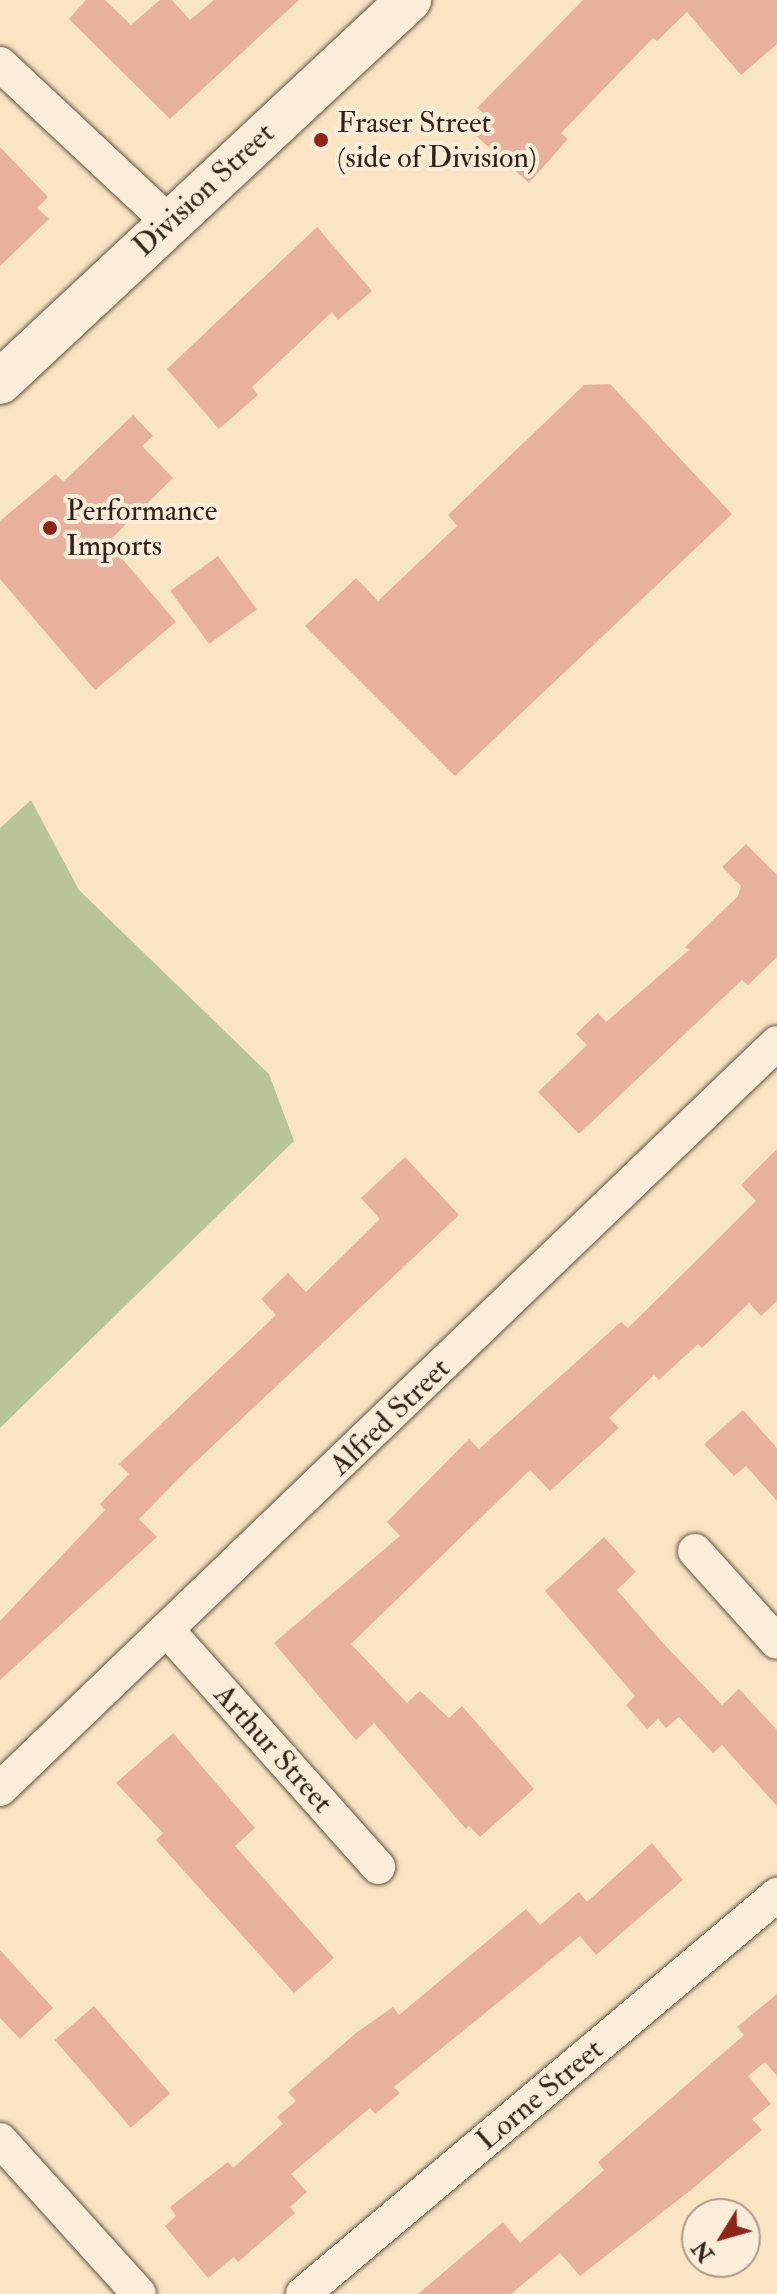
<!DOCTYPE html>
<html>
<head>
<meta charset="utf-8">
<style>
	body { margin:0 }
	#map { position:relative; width:777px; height:2294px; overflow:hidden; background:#f9e4c4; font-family:"IM FELL Double Pica",serif }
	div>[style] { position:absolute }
	.green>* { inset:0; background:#b9c598 }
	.building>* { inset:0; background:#e8b19d; transform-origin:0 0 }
	.roads { filter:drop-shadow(0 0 2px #645240) drop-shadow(0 0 2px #645240) }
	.street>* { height:34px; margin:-17px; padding:0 17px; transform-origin:17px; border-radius:17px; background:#fbedd9 }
	.secondary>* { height:44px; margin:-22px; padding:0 22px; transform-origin:22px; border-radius:22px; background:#fbedd9 }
	.dots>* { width:22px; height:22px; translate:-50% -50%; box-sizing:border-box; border:4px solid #fbedd9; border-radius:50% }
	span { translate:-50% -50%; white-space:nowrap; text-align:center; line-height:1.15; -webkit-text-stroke:8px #fbedd9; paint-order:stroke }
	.poi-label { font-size:30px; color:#322114 }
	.left { translate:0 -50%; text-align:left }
	.street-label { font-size:30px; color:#322114 }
	.north { position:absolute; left:681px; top:2198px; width:80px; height:80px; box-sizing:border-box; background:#fbedd9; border:2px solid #ab9b8a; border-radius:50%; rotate:233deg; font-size:22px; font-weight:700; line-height:32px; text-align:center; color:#322114 }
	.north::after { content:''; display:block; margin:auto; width:28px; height:36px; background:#8f2418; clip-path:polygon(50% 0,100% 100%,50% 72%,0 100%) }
</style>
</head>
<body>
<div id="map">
	<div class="green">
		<i style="clip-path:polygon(31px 800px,79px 890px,269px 1074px,294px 1141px,0 1428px,0 828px)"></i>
	</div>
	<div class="building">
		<i style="clip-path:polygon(86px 0,105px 0,131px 25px,160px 0,172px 0,190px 20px,214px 0,299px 0,170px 119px,69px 19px)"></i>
		<i style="clip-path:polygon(583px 0,777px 0,777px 44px,741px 75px,687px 12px,657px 41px,653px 38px,561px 133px,568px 139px,529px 183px,473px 133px,488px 117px,477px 108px)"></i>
		<i style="clip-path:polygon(0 147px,48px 197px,37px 208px,49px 219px,0 266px)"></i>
		<i style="clip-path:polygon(317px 227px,372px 291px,338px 320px,332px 312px,252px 387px,258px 395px,219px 429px,167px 369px)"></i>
		<i style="clip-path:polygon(610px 384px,732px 514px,455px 776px,305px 626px,356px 578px,378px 601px,457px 526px,448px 515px,584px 385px)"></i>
		<i style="clip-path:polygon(133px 415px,153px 436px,142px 446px,173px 478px,108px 542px,176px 622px,95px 690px,0 579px,0 521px,56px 474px,63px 482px)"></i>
		<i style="left:218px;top:556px;width:66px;height:59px;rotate:54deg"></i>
		<i style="clip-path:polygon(746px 844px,777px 875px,777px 957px,748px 985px,742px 980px,579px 1134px,538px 1092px,587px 1045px,576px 1034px,598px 1013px,606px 1022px,689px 950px,685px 947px,738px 896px,741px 886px,722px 867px)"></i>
		<i style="clip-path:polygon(777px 1149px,777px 1301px,761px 1316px,749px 1303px,702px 1348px,698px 1344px,659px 1380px,654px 1375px,609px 1418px,619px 1428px,550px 1491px,530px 1470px,351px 1644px,407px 1703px,420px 1691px,449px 1718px,462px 1706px,534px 1789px,480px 1837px,469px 1826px,466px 1829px,374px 1723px,356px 1740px,274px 1643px,400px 1536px,387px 1522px,469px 1439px,479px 1449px,621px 1322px,628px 1328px,704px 1253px,756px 1201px,741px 1185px)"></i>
		<i style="clip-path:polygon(405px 1157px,459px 1215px,187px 1470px,139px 1519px,157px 1537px,0 1680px,0 1621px,105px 1510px,100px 1504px,129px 1474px,119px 1464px,276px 1315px,261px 1299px,288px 1273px,306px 1292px,380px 1219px,361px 1198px)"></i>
		<i style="clip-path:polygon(743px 1410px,777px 1448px,777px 1501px,746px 1466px,734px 1476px,704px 1444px)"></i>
		<i style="clip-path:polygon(604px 1537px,636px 1572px,617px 1590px,662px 1642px,722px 1705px,739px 1689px,777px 1730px,777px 1806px,722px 1745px,713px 1753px,679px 1717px,666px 1728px,658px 1719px,647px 1729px,626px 1705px,635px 1696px,545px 1591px)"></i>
		<i style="clip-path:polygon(173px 1733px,255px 1828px,235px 1846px,334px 1958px,294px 1993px,156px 1840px,163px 1833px,116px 1783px)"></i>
		<i style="clip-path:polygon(652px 1843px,683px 1880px,596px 1955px,580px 1936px,394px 2087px,400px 2093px,375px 2114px,370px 2108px,291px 2174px,307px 2192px,290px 2207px,295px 2213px,238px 2262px,234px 2257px,208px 2278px,165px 2226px,176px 2216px,170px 2207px,228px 2162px,233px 2168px,283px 2124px,277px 2117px,296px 2101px,288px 2092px,356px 2033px,393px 2007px,399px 2015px,526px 1909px,540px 1925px,579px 1892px,587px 1902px)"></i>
		<i style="clip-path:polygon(0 1950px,53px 2008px,20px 2039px,0 2018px)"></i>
		<i style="clip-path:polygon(777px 1994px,777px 2076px,765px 2062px,748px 2076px,771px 2104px,752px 2119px,762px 2130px,691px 2190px,580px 2276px,560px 2253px,511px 2294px,418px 2294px,503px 2222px,520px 2243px,604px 2170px,598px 2162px,744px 2035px,737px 2027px)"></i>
		<i style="left:94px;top:2006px;width:116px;height:52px;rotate:49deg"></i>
	</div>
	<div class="roads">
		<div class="street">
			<i style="left:0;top:64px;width:231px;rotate:43.1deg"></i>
			<i style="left:695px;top:1551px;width:122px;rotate:48deg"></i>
			<i style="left:168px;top:1631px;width:316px;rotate:48.3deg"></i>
			<i style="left:0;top:1789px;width:1077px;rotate:-43.83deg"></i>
			<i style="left:0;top:2140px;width:207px;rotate:47.9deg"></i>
			<i style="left:303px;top:2294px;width:620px;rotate:-40.09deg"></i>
		</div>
		<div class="secondary">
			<i style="left:0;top:382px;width:560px;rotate:-43.05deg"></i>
		</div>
	</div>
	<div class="dots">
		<i style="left:321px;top:140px;background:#8f2418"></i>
		<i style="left:50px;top:528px;background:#8f2418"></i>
	</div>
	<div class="poi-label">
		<span class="left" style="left:337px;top:140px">Fraser Street<br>(side of Division)</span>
		<span class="left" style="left:66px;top:528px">Performance<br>Imports</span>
	</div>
	<div class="street-label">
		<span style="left:204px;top:190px;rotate:-43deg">Division Street</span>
		<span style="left:390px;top:1417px;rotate:-44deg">Alfred Street</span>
		<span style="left:273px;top:1749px;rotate:48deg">Arthur Street</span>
		<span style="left:540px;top:2095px;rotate:-40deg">Lorne Street</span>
	</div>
	<div class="north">N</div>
</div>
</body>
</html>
